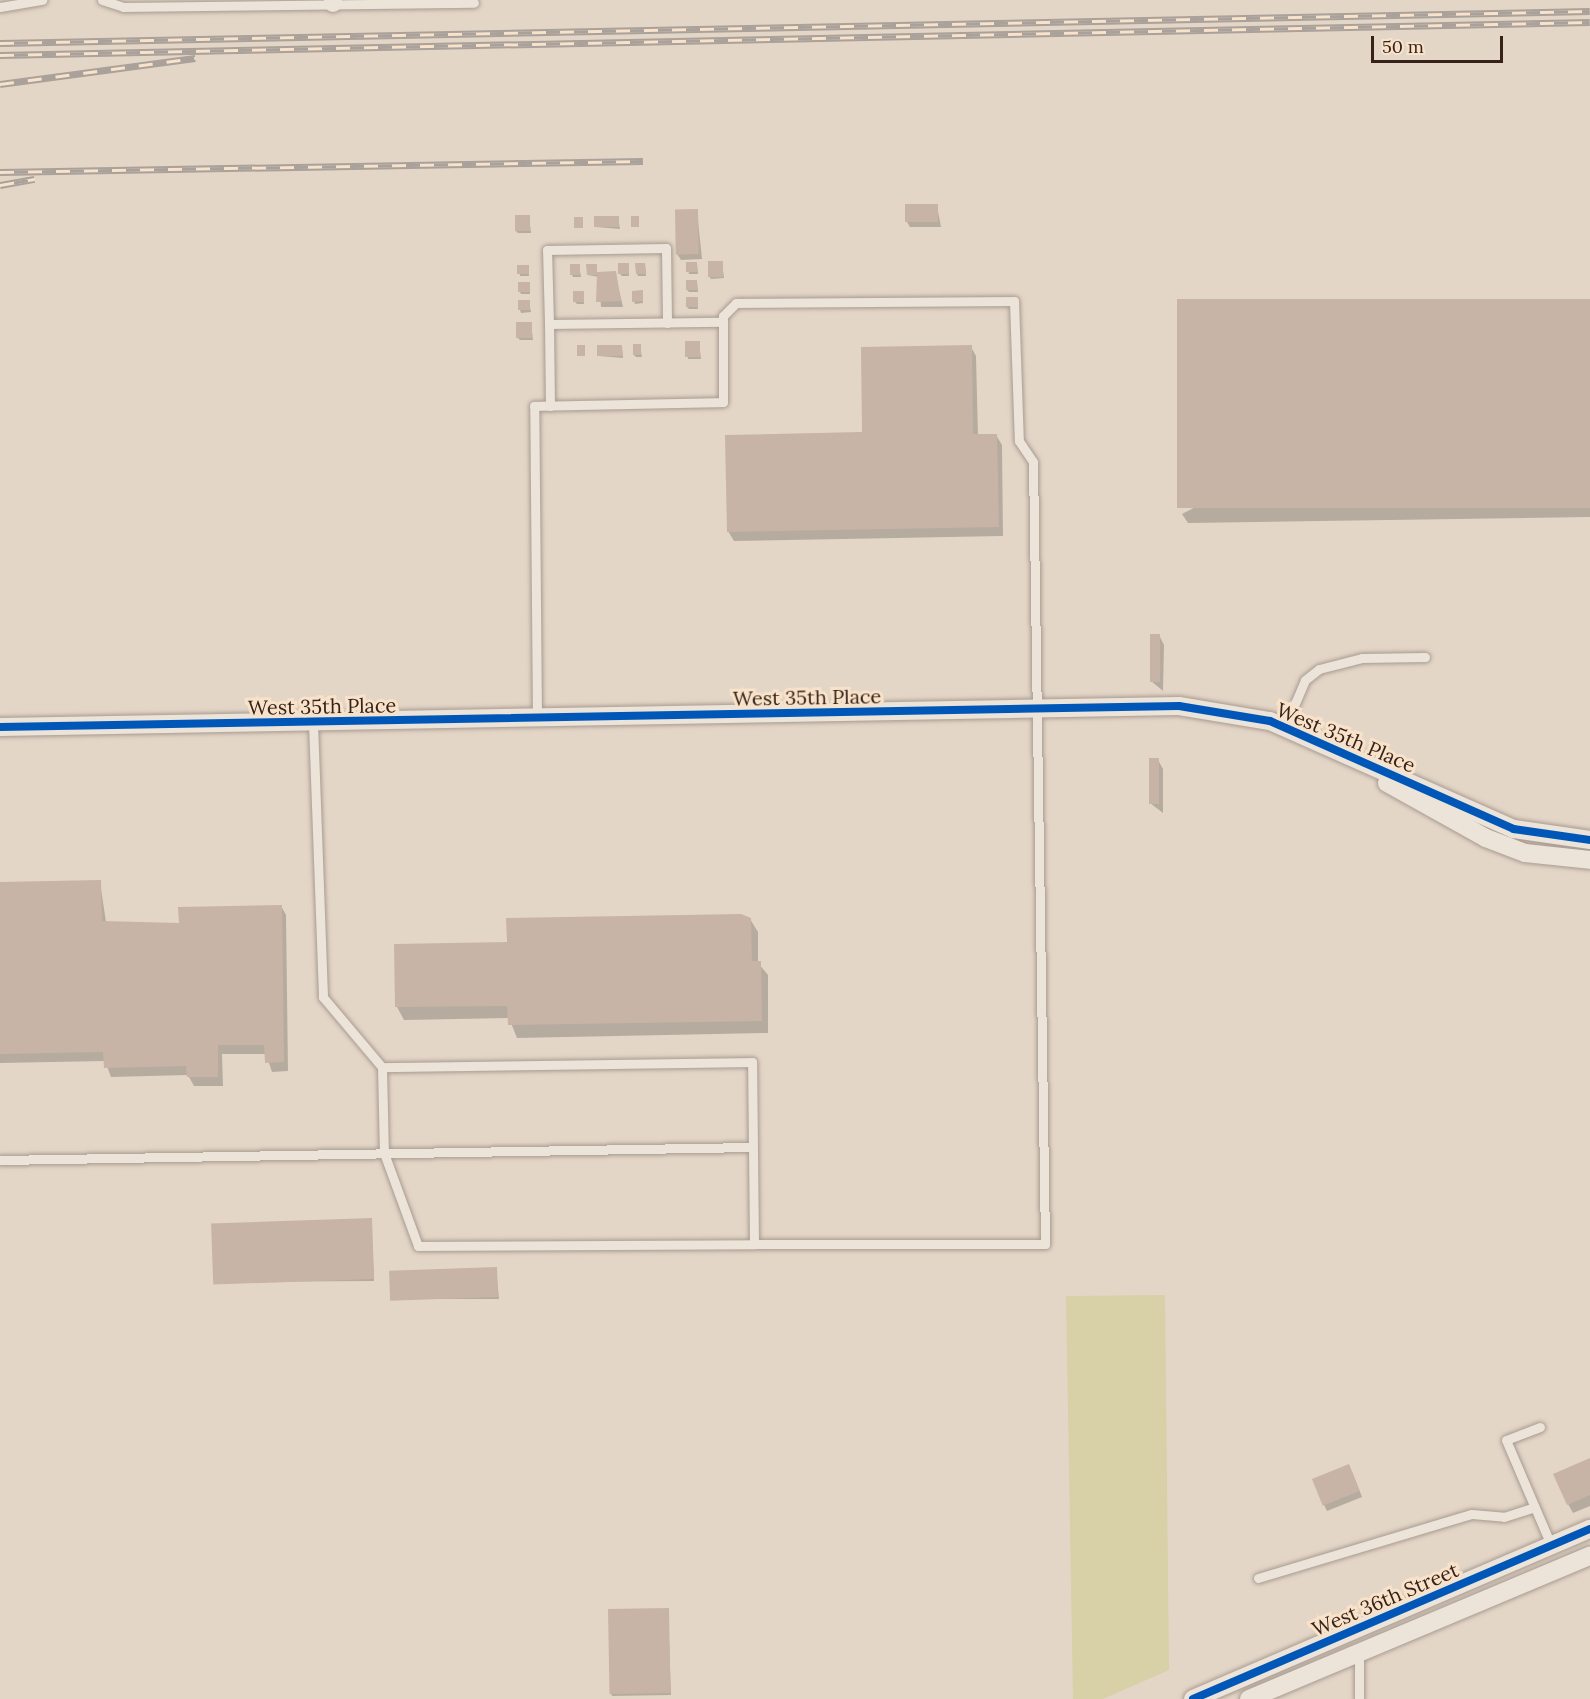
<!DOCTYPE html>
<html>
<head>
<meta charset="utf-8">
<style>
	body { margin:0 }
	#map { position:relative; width:1590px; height:1699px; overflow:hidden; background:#e4d6c7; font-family:Lora,serif }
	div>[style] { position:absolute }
	.green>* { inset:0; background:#d8d0a7 }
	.shadow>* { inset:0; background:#0003 }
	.building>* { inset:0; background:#c8b3a7; transform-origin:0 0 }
	.roads { filter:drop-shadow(0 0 2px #a89b91) drop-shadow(0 0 2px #a89b91) }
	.lane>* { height:9px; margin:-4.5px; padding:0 4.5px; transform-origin:4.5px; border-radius:4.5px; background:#ece3d9 }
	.street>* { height:18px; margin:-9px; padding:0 9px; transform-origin:9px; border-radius:9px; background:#ece3d9 }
	.rail>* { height:7px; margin-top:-3.5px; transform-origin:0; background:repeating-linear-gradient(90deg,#f8e2ca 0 14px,#aaa19a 0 28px); box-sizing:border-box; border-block:2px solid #aaa19a }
	.cycleway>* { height:8px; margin:-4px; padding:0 4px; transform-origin:4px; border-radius:4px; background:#0057b8 }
	span { translate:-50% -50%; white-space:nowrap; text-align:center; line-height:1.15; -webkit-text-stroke:6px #f8e2ca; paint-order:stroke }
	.street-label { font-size:20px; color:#362219 }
	.scale { position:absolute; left:1371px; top:36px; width:132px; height:27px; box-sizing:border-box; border:3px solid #362219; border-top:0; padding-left:8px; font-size:18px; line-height:21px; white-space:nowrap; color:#362219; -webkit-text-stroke:4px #f8e2ca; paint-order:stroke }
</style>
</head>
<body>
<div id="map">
	<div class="green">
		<i style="clip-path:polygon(1165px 1295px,1169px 1670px,1103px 1699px,1073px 1699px,1066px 1296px)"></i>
	</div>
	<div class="shadow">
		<i style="clip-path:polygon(937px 206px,941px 227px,910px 227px,907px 222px)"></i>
		<i style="clip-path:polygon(697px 211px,702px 259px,681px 260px,677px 254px)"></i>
		<i style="clip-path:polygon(529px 217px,531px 233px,518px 233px,516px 231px)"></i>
		<i style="clip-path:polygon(618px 217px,620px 229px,596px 227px)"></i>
		<i style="clip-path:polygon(722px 262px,724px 278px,711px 279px,709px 276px)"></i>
		<i style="clip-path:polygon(697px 263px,698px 274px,689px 274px,687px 264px)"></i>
		<i style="clip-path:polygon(645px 264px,646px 276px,638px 276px,637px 274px)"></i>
		<i style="clip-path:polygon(579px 265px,581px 277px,573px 277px,572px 275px)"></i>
		<i style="clip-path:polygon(596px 265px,597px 273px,615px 273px,623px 307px,601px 307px,599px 277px,588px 275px)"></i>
		<i style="clip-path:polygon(628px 265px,629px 276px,622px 276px,620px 274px)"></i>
		<i style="clip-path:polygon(519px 266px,528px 266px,529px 276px,520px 276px)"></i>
		<i style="clip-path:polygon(697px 281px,698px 292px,689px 292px,687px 290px)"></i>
		<i style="clip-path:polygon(529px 284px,530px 294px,521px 294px,520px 292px)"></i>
		<i style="clip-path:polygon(642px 292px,643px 303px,635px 304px,634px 301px)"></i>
		<i style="clip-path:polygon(583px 293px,584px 304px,577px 304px,575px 302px)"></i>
		<i style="clip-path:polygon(697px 299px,698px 309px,689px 309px,687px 307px)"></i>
		<i style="clip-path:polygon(1590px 300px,1590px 517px,1188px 523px,1182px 514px)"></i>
		<i style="clip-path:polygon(529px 302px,531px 312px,521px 313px,520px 310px)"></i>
		<i style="clip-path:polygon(531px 323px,533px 340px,520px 340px,518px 338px)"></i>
		<i style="clip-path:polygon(686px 343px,699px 343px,701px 359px,688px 359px)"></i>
		<i style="clip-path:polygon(622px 346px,623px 358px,599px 356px)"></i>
		<i style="clip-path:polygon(640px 346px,642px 357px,636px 357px,634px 355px)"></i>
		<i style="clip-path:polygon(971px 347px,976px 356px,978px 436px,996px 435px,1002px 445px,1003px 536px,734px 541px,728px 531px,864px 434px)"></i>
		<i style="clip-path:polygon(1159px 635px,1164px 645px,1163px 691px,1151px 681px)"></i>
		<i style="clip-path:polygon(1158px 760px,1163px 769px,1163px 813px,1150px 803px)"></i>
		<i style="clip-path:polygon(100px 882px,106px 922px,180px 924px,281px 906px,286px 915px,288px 1071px,272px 1072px,266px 1054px,222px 1054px,223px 1086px,194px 1086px,188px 1075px,111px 1077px,105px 1061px,0 1063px,0 884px)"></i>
		<i style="clip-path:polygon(750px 919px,758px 932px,758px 963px,768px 975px,768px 1033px,517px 1038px,509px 1018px,404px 1020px,397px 1007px,508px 943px)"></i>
		<i style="clip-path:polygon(371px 1220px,374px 1281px,214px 1282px)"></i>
		<i style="clip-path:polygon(496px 1268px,499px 1299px,391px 1299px)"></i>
		<i style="clip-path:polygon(1590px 1460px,1590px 1506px,1573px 1513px,1568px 1504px)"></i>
		<i style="clip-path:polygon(1352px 1472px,1362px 1497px,1327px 1511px,1324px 1505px)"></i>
		<i style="clip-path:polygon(668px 1609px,671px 1695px,612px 1696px,611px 1693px)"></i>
	</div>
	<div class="building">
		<i style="left:905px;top:204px;width:33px;height:18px"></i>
		<i style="left:698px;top:209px;width:45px;height:23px;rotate:89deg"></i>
		<i style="left:515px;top:215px;width:15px;height:16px"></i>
		<i style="left:594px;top:216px;width:25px;height:11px"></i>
		<i style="left:631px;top:216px;width:8px;height:11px"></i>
		<i style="left:574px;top:217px;width:9px;height:11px"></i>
		<i style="left:708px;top:261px;width:15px;height:16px"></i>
		<i style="left:686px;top:262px;width:11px;height:10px"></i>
		<i style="left:618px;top:263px;width:11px;height:11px"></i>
		<i style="clip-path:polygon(635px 263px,645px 263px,646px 274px,636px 274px)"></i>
		<i style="left:570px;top:264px;width:10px;height:11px"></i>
		<i style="clip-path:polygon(586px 264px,597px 264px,597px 272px,616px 271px,621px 301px,596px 302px,597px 275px,587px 275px)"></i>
		<i style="left:517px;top:265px;width:12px;height:9px"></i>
		<i style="left:686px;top:280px;width:11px;height:10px"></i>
		<i style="left:518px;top:282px;width:12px;height:10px"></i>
		<i style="clip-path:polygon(643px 290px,643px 301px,632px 302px,632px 291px)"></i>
		<i style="left:573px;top:291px;width:11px;height:11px"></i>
		<i style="left:686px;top:297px;width:12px;height:10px"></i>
		<i style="left:1590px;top:299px;width:209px;height:413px;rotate:90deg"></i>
		<i style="left:530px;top:300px;width:10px;height:12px;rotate:90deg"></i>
		<i style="left:516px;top:322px;width:16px;height:16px"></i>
		<i style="left:700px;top:341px;width:16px;height:15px;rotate:90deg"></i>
		<i style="left:633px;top:344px;width:8px;height:11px"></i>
		<i style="left:577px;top:345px;width:8px;height:11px"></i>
		<i style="left:597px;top:345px;width:25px;height:11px"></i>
		<i style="clip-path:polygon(972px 345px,973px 434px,997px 434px,999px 527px,727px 532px,725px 435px,862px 432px,861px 347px)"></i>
		<i style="left:1150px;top:634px;width:10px;height:48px"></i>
		<i style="left:1149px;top:758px;width:10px;height:46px"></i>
		<i style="clip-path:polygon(101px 880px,102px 921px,179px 923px,178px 907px,282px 905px,284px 1062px,265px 1063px,264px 1045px,218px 1045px,218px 1077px,187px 1077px,186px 1066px,104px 1068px,103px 1052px,0 1054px,0 882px)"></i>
		<i style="clip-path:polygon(741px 914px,751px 918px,752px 961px,761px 961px,762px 1021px,508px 1025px,507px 1006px,395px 1007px,394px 944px,507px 942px,506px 918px)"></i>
		<i style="left:372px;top:1218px;width:61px;height:161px;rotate:88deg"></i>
		<i style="left:497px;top:1267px;width:30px;height:108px;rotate:88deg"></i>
		<i style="clip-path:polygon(1590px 1458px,1590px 1495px,1567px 1505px,1553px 1474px)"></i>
		<i style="left:1349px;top:1464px;width:29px;height:40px;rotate:68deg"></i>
		<i style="left:669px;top:1608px;width:85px;height:61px;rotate:89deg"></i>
	</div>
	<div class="roads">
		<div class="lane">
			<i style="left:102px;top:0;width:22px;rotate:18deg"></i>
			<i style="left:123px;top:7px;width:351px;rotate:-0.7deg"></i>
			<i style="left:0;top:7px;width:43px;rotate:-9.5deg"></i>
			<i style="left:549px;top:324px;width:74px;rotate:-91.5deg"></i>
			<i style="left:547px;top:250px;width:119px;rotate:-1deg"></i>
			<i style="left:666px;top:248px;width:75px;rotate:89.2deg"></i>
			<i style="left:550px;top:406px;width:82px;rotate:-90.7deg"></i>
			<i style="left:549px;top:324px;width:174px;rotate:-0.7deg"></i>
			<i style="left:537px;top:719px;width:313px;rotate:-90.5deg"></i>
			<i style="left:534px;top:406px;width:189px;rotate:-1.2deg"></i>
			<i style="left:723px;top:402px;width:86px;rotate:-90deg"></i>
			<i style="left:723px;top:316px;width:18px;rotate:-45deg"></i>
			<i style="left:736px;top:303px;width:278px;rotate:-0.4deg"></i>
			<i style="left:1014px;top:301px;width:140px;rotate:88deg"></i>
			<i style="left:1019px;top:441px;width:25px;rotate:56deg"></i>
			<i style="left:1033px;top:462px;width:782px;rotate:89.12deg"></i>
			<i style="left:1045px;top:1244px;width:291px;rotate:180deg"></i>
			<i style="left:754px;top:1244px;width:182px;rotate:-90.6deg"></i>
			<i style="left:752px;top:1062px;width:370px;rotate:179.2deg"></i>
			<i style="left:382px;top:1067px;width:86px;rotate:88.7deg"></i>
			<i style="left:384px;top:1153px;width:99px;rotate:69.9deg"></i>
			<i style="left:418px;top:1246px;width:336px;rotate:-0.3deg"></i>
			<i style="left:313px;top:723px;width:274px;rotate:87.9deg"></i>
			<i style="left:323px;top:997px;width:92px;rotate:49.9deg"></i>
			<i style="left:1285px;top:727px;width:51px;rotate:-66.9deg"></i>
			<i style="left:1305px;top:680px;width:18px;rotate:-38deg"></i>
			<i style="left:1319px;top:669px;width:44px;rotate:-14.3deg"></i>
			<i style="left:1362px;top:658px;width:63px;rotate:-0.9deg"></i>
			<i style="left:0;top:1160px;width:753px;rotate:-0.99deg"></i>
			<i style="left:1540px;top:1427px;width:36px;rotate:159deg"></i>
			<i style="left:1506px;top:1440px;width:114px;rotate:66.8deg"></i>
			<i style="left:1258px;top:1578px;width:223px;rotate:-16.7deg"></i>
			<i style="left:1472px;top:1514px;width:32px;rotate:5deg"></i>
			<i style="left:1504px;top:1517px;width:32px;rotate:-18deg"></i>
			<i style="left:1359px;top:1653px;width:46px;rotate:90deg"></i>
		</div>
		<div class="street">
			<i style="left:333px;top:0;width:3px;rotate:90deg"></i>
			<i style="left:0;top:727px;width:1179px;rotate:-1.02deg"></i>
			<i style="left:1179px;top:706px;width:92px;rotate:9.4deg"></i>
			<i style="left:1270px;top:721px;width:267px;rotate:23.9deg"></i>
			<i style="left:1514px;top:829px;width:77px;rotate:8.2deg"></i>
			<i style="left:1387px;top:783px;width:113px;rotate:29.1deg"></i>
			<i style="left:1486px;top:838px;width:42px;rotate:21deg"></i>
			<i style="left:1525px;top:853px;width:65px;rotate:6.1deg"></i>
			<i style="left:1193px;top:1699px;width:432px;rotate:-23.2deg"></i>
			<i style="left:1249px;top:1699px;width:370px;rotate:-22.8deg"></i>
		</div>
	</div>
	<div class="rail">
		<i style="left:0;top:43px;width:1590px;rotate:-1.15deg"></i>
		<i style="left:0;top:55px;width:1590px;rotate:-1.19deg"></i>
		<i style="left:0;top:84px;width:197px;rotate:-7.6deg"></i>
		<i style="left:0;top:172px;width:643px;rotate:-0.98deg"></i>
		<i style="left:0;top:185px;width:35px;rotate:-10deg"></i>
	</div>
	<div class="cycleway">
		<i style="left:0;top:727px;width:1179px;rotate:-1.02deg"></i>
		<i style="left:1179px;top:706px;width:92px;rotate:9.4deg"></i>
		<i style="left:1270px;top:721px;width:267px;rotate:23.9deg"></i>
		<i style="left:1514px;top:829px;width:77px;rotate:8.2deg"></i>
		<i style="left:1193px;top:1699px;width:432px;rotate:-23.2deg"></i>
	</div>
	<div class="street-label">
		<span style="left:807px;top:697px;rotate:-1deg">West 35th Place</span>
		<span style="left:322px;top:706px;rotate:-1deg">West 35th Place</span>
		<span style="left:1346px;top:737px;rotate:23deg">West 35th Place</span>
		<span style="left:1385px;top:1599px;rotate:-23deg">West 36th Street</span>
	</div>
	<div class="scale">50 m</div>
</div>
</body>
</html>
